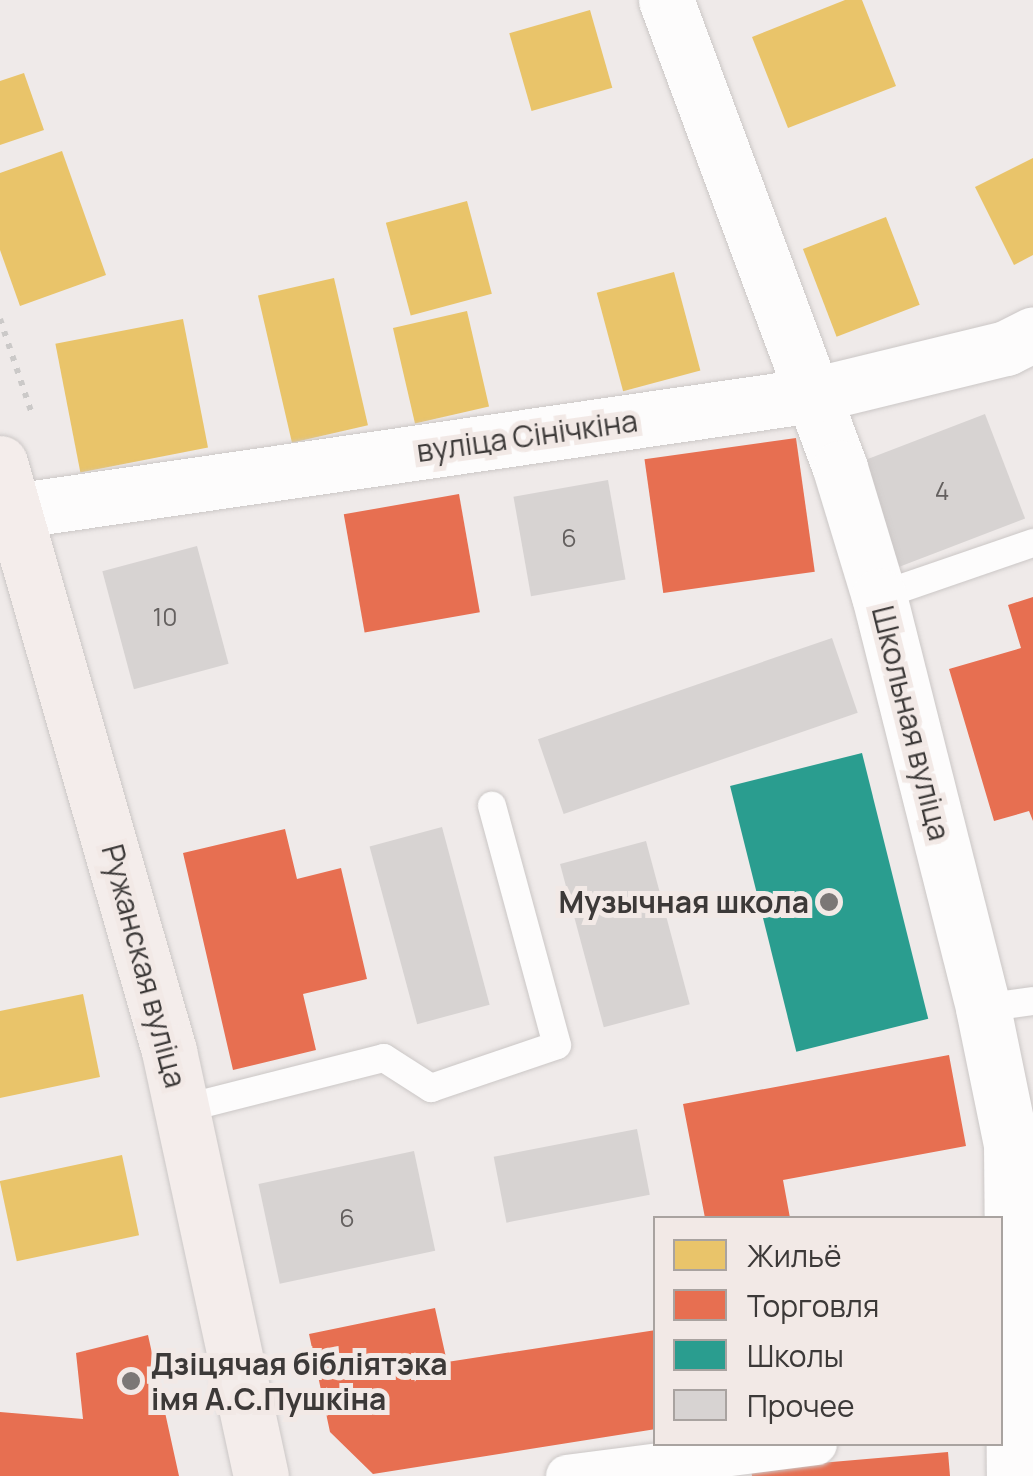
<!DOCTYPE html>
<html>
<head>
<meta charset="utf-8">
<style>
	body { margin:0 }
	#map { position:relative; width:1033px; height:1476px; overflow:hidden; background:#efeae9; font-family:Manrope,sans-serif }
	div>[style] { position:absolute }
	.homes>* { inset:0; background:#e9c46a; transform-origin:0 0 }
	.shops>* { inset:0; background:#e76f51; transform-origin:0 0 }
	.schools>* { inset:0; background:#2a9d8f; transform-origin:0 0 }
	.building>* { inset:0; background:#d7d3d2; transform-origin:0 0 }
	.path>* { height:6px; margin-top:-3px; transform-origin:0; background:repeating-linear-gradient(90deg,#cbc9c8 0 5px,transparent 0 13px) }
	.roads { filter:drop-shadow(0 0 2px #cbc7c6) drop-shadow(0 0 2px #cbc7c6) }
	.service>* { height:28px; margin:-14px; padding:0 14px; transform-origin:14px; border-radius:14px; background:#fdfcfc }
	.pedestrian>* { height:42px; margin:-21px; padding:0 21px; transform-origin:21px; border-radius:21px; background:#fdfcfc }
	.minor>* { height:55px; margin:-27.5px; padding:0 27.5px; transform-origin:27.5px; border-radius:27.5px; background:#fdfcfc }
	.tertiary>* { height:55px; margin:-27.5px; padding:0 27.5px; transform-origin:27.5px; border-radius:27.5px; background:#fdfcfc }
	.primary>* { height:55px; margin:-27.5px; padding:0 27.5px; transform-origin:27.5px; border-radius:27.5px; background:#f4edeb }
	.dots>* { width:28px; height:28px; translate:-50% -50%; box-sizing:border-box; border:5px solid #f2e9e6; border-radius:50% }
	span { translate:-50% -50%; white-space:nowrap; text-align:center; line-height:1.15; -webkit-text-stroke:10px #f2e9e6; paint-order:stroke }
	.number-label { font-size:25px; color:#64605f }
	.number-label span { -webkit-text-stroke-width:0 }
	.street-label { font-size:30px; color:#3c3938 }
	.poi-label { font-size:30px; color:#3c3938; font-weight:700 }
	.right { translate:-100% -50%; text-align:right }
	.left { translate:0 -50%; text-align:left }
	.legend { position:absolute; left:653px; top:1216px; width:350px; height:230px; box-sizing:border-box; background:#f2e9e6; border:2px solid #a9a3a0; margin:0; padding:12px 18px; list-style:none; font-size:30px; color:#3c3938 }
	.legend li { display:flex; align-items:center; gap:20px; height:50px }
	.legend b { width:50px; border:2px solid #a9a3a0 }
</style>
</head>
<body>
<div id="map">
	<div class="homes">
		<i style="clip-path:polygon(845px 0,862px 0,896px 86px,788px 128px,752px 37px)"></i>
		<i style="left:590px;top:10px;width:81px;height:84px;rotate:74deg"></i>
		<i style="clip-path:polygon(24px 73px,44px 130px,0 145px,0 81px)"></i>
		<i style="clip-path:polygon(62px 151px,106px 275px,20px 306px,0 250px,0 173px)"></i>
		<i style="clip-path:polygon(1033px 158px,1033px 255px,1014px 265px,975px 187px)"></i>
		<i style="left:467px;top:201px;width:96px;height:84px;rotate:75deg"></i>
		<i style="left:886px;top:217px;width:94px;height:89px;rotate:69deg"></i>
		<i style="left:674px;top:272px;width:102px;height:80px;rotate:75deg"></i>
		<i style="left:334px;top:278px;width:151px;height:78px;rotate:77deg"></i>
		<i style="left:467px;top:311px;width:98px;height:76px;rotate:77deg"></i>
		<i style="left:183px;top:319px;width:131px;height:130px;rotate:79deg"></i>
		<i style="clip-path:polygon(83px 994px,100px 1077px,0 1098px,0 1011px)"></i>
		<i style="left:122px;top:1155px;width:82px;height:125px;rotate:78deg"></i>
	</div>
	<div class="shops">
		<i style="left:796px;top:438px;width:135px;height:153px;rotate:82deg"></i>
		<i style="left:459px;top:494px;width:120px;height:117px;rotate:80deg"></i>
		<i style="clip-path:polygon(1033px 597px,1033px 821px,1029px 811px,994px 821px,949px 669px,1021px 648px,1008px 605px)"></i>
		<i style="clip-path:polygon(285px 829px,297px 879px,341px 868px,367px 979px,303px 994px,316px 1050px,233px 1070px,183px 853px)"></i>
		<i style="clip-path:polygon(949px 1055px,966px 1146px,783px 1180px,790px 1218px,705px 1218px,683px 1104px)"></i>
		<i style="clip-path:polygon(435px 1308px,447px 1362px,656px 1330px,656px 1429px,373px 1474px,330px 1432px,309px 1334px)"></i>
		<i style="clip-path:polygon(148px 1335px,179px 1476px,0 1476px,0 1412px,83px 1419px,76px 1353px)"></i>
		<i style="clip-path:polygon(948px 1452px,950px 1476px,752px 1476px,751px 1469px)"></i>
	</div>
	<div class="schools">
		<i style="left:862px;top:753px;width:274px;height:136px;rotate:76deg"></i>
	</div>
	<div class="building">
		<i style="left:985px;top:414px;width:112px;height:136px;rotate:69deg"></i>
		<i style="left:608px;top:480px;width:101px;height:96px;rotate:80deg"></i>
		<i style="left:197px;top:546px;width:122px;height:98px;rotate:75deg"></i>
		<i style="left:832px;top:638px;width:79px;height:311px;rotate:71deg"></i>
		<i style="left:442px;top:827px;width:184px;height:75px;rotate:75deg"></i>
		<i style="left:646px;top:841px;width:169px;height:89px;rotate:75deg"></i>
		<i style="left:637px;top:1129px;width:67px;height:146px;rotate:79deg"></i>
		<i style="left:414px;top:1151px;width:102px;height:159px;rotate:78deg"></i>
	</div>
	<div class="path">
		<i style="left:0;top:319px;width:103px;rotate:71.4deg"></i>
	</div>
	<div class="roads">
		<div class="service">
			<i style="left:879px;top:596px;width:163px;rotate:-19deg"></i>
			<i style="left:983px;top:1008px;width:50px;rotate:-8deg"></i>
			<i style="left:182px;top:1109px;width:208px;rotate:-14.2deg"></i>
			<i style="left:384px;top:1058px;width:56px;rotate:32.6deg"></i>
			<i style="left:431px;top:1088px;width:133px;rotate:-18.8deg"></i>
			<i style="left:557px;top:1045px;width:248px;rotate:-105.2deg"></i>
		</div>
		<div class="pedestrian">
			<i style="left:567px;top:1476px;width:251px;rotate:-7.3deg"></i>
		</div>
		<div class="minor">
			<i style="left:666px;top:0;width:499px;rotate:69.6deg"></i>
			<i style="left:840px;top:468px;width:134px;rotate:73.1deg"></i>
			<i style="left:879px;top:596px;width:425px;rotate:75.8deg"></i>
			<i style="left:983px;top:1008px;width:139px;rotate:78.4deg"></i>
			<i style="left:1011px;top:1144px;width:332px;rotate:89.5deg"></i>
		</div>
		<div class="tertiary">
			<i style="left:0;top:513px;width:822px;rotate:-8.26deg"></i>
			<i style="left:813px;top:395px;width:199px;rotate:-13.7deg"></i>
			<i style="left:1006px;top:348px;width:30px;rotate:-27deg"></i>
		</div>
		<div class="primary">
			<i style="left:0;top:463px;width:612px;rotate:73.96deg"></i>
			<i style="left:169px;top:1051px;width:435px;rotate:77.8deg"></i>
		</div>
	</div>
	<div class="dots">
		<i style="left:829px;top:902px;background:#7b7776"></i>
		<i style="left:131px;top:1381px;background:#7b7776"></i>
	</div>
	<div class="number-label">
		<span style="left:942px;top:491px">4</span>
		<span style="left:569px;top:538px">6</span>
		<span style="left:165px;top:617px">10</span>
		<span style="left:347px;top:1218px">6</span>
	</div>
	<div class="street-label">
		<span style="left:527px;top:436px;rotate:-8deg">вуліца Сінічкіна</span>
		<span style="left:911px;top:723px;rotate:76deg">Школьная вуліца</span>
		<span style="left:144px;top:966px;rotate:75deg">Ружанская вуліца</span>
	</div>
	<div class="poi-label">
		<span class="right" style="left:809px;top:902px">Музычная школа</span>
		<span class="left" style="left:151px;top:1381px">Дзіцячая бібліятэка<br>імя А.С.Пушкіна</span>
	</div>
	<ul class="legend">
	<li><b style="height:28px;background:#e9c46a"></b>Жильё</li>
	<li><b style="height:28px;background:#e76f51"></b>Торговля</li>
	<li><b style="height:28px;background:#2a9d8f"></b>Школы</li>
	<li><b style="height:28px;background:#d7d3d2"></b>Прочее</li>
	</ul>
</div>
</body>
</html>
